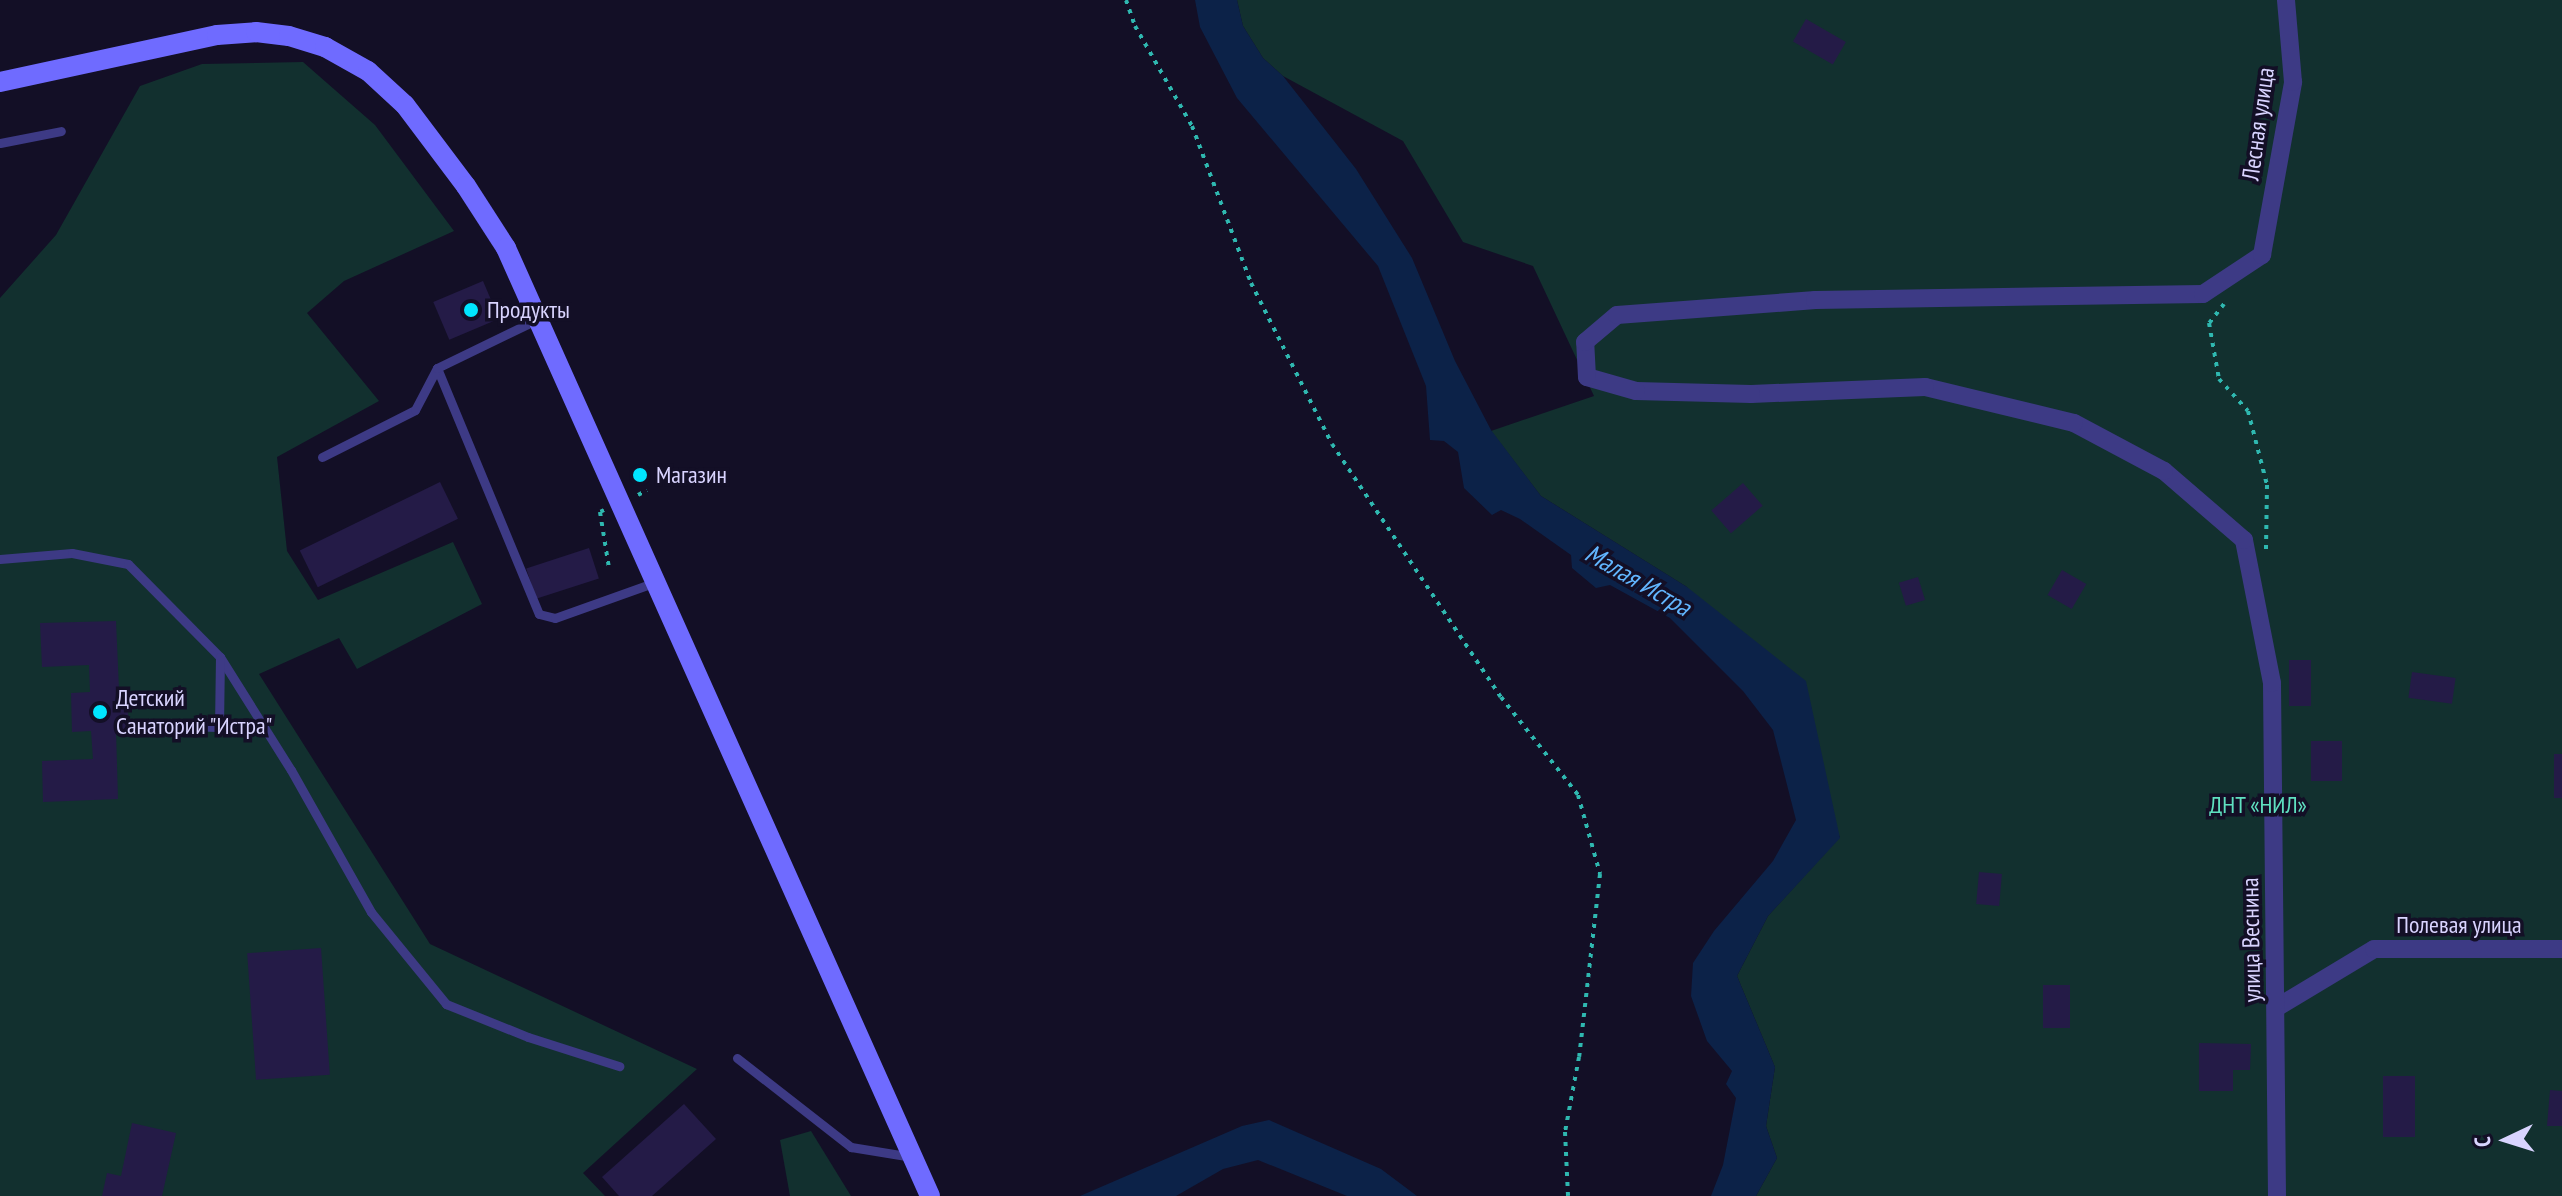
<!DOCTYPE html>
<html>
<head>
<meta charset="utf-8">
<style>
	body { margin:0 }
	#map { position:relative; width:2562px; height:1196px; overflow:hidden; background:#130f26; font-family:"PT Sans Narrow",sans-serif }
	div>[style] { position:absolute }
	.green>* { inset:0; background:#12302f }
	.water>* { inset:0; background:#0c2248 }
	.building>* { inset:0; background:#241b47; transform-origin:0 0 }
	.path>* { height:4px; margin-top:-2px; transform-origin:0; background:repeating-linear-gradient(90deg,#2fb8b0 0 4px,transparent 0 10px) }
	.service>* { height:9px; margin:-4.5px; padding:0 4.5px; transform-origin:4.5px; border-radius:4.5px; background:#3d3a85 }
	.minor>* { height:18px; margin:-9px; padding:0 9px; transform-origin:9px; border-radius:9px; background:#3d3a85 }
	.secondary>* { height:20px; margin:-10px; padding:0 10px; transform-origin:10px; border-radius:10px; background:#6f6bff }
	.dots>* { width:22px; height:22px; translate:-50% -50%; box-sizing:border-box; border:4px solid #130f26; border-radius:50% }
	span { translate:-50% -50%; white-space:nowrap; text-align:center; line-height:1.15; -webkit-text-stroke:7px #130f26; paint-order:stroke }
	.street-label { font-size:24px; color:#d9d4ff }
	.poi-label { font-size:24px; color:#d9d4ff }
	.left { translate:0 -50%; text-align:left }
	.park-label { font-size:24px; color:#5fe0c0 }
	.water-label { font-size:26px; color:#62b6ff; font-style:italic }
	.north { position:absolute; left:2466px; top:1100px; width:80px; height:80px; -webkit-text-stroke:6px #130f26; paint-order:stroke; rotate:266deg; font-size:22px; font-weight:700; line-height:32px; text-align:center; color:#d9d4ff }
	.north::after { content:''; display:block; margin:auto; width:28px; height:36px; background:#d9d4ff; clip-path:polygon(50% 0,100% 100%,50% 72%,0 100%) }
</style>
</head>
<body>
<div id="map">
	<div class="green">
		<i style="clip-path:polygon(1237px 0,2562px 0,2562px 1196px,1756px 1196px,1777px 1158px,1766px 1126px,1775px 1067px,1737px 976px,1768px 916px,1840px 837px,1687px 587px,1541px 496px,1491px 431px,1594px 396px,1533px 266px,1463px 242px,1403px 141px,1283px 76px,1263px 58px,1243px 26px)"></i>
		<i style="clip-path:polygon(303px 62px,375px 125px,454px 231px,344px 281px,307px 313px,379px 401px,277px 457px,287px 551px,318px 600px,453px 542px,482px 604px,357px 669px,339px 638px,259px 674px,430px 944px,697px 1069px,583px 1173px,605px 1196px,0 1196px,0 298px,56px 235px,140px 86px,202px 64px)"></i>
		<i style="clip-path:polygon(811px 1131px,851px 1196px,790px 1196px,780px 1140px)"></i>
	</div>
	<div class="water">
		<i style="clip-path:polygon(1195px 0,1237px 0,1243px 26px,1263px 58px,1283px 76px,1356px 169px,1412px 258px,1455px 361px,1491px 430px,1541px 496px,1687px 587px,1806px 681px,1840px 838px,1768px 916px,1737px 976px,1775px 1067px,1766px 1126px,1777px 1158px,1756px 1196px,1711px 1196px,1723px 1165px,1736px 1098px,1726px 1084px,1732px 1071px,1707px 1041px,1691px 996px,1693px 963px,1714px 931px,1773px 861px,1796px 820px,1773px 730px,1743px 691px,1670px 618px,1610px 585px,1596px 588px,1572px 568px,1571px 555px,1520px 519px,1501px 510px,1492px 515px,1464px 488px,1458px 452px,1444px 441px,1430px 440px,1426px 386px,1378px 266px,1237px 98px,1200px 27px)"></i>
		<i style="clip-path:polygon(1269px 1120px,1381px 1169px,1417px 1196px,1347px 1196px,1258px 1160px,1223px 1169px,1176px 1196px,1080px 1196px,1242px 1126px)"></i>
	</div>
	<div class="building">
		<i style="left:1806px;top:19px;width:46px;height:26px;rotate:30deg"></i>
		<i style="left:483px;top:281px;width:41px;height:54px;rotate:67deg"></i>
		<i style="left:440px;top:482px;width:41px;height:156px;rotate:64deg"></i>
		<i style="left:1743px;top:483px;width:30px;height:42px;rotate:49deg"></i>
		<i style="left:589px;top:548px;width:32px;height:66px;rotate:72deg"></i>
		<i style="left:2062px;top:570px;width:28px;height:29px;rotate:30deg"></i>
		<i style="left:1918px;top:577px;width:24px;height:20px;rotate:73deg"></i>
		<i style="clip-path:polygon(116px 621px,119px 689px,127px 689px,129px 731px,116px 731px,118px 799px,43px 802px,42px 761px,93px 759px,91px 731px,72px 732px,71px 693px,90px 692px,89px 665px,42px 667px,40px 623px)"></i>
		<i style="left:2289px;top:660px;width:22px;height:46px"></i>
		<i style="left:2412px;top:672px;width:44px;height:26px;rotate:8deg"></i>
		<i style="left:2311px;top:741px;width:31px;height:40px"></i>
		<i style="left:2554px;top:754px;width:8px;height:44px"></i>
		<i style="left:1979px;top:872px;width:23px;height:32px;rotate:5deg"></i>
		<i style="left:321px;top:948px;width:127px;height:74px;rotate:86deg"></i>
		<i style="left:2043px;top:985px;width:27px;height:43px"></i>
		<i style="clip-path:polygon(2199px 1043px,2251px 1044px,2250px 1070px,2233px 1070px,2233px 1091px,2199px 1091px)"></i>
		<i style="left:2383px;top:1076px;width:32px;height:61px"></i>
		<i style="clip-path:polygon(2550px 1090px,2562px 1091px,2562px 1126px,2547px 1126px)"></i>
		<i style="clip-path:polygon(684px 1104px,716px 1139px,652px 1196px,619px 1196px,602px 1177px)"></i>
		<i style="clip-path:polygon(132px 1123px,176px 1133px,162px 1196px,102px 1196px,107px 1173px,121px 1176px)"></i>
	</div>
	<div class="path">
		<i style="left:1126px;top:0;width:28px;rotate:71deg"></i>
		<i style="left:1135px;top:26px;width:115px;rotate:60.3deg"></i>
		<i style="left:1192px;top:126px;width:168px;rotate:69.4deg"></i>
		<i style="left:1251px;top:283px;width:180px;rotate:63.3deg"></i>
		<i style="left:1332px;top:444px;width:304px;rotate:56.3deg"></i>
		<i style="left:1501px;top:697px;width:125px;rotate:51.8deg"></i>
		<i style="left:1578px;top:795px;width:82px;rotate:74.4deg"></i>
		<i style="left:1600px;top:874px;width:184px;rotate:96.5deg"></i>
		<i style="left:1579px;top:1057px;width:76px;rotate:100.6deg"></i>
		<i style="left:1565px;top:1132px;width:64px;rotate:87.3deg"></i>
		<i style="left:2224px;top:304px;width:24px;rotate:128deg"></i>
		<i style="left:2209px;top:323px;width:57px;rotate:79.9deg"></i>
		<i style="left:2219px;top:379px;width:43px;rotate:47.8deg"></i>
		<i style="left:2248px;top:411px;width:76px;rotate:75.6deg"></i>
		<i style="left:2267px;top:485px;width:66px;rotate:90.9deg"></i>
		<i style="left:638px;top:495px;width:10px;rotate:-29deg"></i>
		<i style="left:604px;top:510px;width:4px;rotate:153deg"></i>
		<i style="left:600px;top:512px;width:57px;rotate:80.9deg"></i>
	</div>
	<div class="service">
		<i style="left:0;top:143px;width:62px;rotate:-11.1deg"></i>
		<i style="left:437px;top:368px;width:266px;rotate:67.5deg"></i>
		<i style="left:539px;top:614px;width:16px;rotate:14deg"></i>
		<i style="left:555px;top:618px;width:107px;rotate:-19.6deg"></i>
		<i style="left:322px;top:457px;width:104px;rotate:-26.8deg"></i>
		<i style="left:415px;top:410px;width:47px;rotate:-62.4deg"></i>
		<i style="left:437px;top:368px;width:112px;rotate:-25.9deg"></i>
		<i style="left:0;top:559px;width:72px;rotate:-4.8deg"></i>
		<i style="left:72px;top:553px;width:57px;rotate:11.1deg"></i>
		<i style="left:128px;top:564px;width:131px;rotate:45.3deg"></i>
		<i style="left:220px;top:657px;width:133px;rotate:57.9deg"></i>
		<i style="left:291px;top:770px;width:163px;rotate:60.6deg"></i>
		<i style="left:371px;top:912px;width:119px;rotate:50.8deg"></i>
		<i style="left:446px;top:1004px;width:88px;rotate:21.9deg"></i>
		<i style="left:528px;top:1037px;width:96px;rotate:17.7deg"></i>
		<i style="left:141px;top:725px;width:78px;rotate:1.5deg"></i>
		<i style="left:219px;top:727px;width:70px;rotate:-89.2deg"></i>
		<i style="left:737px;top:1058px;width:145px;rotate:38deg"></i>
		<i style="left:851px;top:1147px;width:62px;rotate:9.3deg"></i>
	</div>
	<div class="minor">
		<i style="left:2276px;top:1008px;width:114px;rotate:-31deg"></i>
		<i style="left:2374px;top:949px;width:188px"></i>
		<i style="left:2277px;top:1196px;width:513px;rotate:-90.56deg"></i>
		<i style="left:2272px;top:683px;width:146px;rotate:-101.1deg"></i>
		<i style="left:2244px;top:540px;width:106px;rotate:-139.2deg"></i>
		<i style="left:2164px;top:471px;width:102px;rotate:-151.9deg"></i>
		<i style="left:2074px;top:423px;width:153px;rotate:-166.4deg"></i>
		<i style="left:1925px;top:387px;width:174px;rotate:177.7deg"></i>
		<i style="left:1751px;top:394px;width:115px;rotate:-178.5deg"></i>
		<i style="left:1636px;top:391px;width:51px;rotate:-164.1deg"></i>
		<i style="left:1587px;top:377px;width:35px;rotate:-93deg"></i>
		<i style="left:1585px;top:342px;width:42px;rotate:-40.2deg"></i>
		<i style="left:1617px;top:315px;width:199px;rotate:-4.3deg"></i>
		<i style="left:1815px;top:300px;width:388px;rotate:-0.9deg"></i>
		<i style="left:2203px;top:294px;width:71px;rotate:-33.5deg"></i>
		<i style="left:2262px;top:255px;width:176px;rotate:-79.8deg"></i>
		<i style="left:2293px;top:82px;width:82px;rotate:-94.9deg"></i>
	</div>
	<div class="secondary">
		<i style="left:0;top:82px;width:222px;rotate:-12.2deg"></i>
		<i style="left:217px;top:35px;width:39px;rotate:-4deg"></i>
		<i style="left:256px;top:32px;width:33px;rotate:7deg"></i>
		<i style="left:289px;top:36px;width:38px;rotate:17deg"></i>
		<i style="left:325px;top:47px;width:49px;rotate:29.2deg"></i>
		<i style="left:368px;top:71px;width:50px;rotate:42.6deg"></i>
		<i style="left:405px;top:105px;width:101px;rotate:53deg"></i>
		<i style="left:466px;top:186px;width:74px;rotate:57.2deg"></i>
		<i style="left:506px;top:248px;width:1038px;rotate:65.9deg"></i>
	</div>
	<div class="dots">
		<i style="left:471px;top:310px;background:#00e5ff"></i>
		<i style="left:640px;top:475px;background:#00e5ff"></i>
		<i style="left:100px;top:712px;background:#00e5ff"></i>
	</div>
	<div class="street-label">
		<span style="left:2258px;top:124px;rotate:-82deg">Лесная улица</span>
		<span style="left:2459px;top:925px">Полевая улица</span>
		<span style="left:2251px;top:940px;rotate:-91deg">улица Веснина</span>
	</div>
	<div class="poi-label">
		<span class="left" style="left:487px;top:310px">Продукты</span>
		<span class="left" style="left:656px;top:475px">Магазин</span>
		<span class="left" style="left:116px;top:712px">Детский<br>Санаторий "Истра"</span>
	</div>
	<div class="park-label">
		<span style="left:2258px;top:805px">ДНТ «НИЛ»</span>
	</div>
	<div class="water-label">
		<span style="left:1638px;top:580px;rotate:30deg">Малая Истра</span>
	</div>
	<div class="north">С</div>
</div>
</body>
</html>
